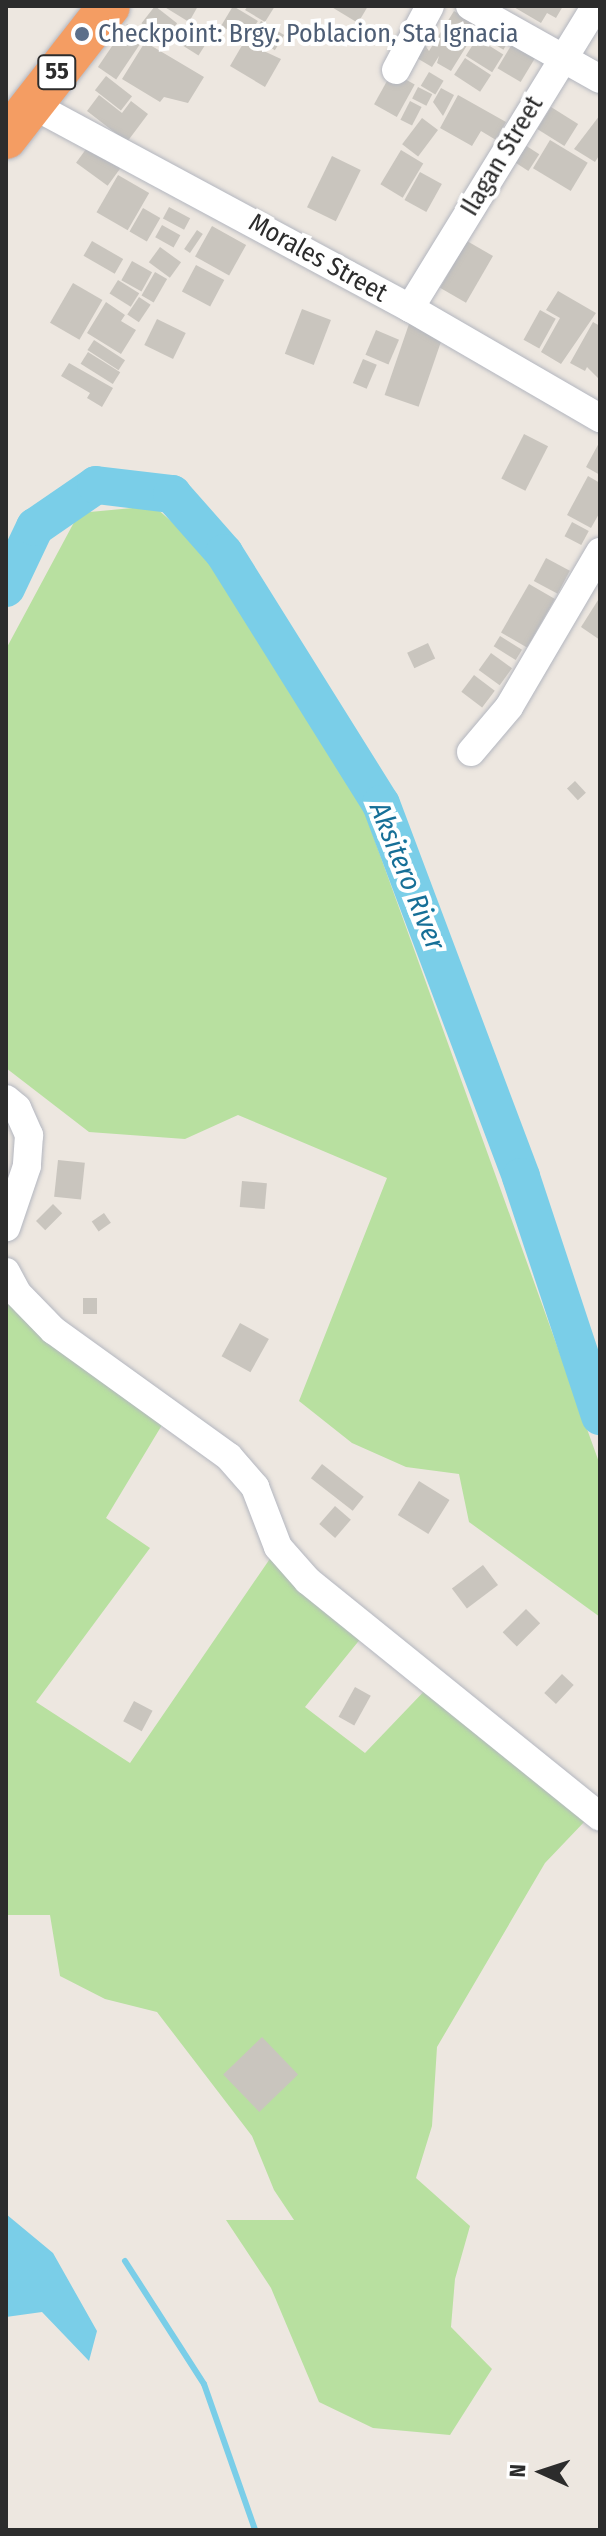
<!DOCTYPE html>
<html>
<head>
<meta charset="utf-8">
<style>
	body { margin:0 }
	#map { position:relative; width:606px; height:2536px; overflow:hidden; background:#ede7e0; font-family:"Fira Sans Condensed",sans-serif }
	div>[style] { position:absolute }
	.green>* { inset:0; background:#b8e0a0 }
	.water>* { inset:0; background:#7acee8 }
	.stream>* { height:6px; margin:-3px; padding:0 3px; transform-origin:3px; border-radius:3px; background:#7acee8 }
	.river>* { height:38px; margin:-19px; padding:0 19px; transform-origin:19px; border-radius:19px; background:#7acee8 }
	.building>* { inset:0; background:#c9c5be; transform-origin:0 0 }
	.roads { filter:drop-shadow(0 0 2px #b3b6bf) drop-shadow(0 0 2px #b3b6bf) }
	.minor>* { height:28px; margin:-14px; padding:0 14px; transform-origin:14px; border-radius:14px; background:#fff }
	.highway>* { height:42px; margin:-21px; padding:0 21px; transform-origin:21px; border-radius:21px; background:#f49d63 }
	.dots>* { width:22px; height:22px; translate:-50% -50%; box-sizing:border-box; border:4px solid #fff; border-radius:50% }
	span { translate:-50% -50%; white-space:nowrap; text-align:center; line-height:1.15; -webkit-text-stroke:8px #fff; paint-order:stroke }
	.shield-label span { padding:2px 6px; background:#fff; border:2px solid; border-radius:6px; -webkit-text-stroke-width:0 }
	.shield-label { font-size:24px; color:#2c2c2c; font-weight:700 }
	.service-label { font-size:26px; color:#4e5e75 }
	.left { translate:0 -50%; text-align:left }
	.street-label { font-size:26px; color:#2c2c2c }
	.water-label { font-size:28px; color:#166f97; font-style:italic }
	.frame { position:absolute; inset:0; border:8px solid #2c2c2c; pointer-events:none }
	.north { position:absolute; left:502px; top:2432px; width:80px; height:80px; -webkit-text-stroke:6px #fff; paint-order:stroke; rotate:273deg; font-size:22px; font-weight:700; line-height:32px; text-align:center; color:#2c2c2c }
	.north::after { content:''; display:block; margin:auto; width:28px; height:36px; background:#2c2c2c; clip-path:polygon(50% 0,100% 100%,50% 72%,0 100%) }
</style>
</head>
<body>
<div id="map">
	<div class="green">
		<i style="clip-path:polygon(154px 506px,210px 556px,362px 805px,600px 1465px,600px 1617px,469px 1522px,459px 1474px,406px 1467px,352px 1443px,299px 1401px,387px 1178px,238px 1115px,185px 1139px,89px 1132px,6px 1068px,6px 649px,79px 513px)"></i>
		<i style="clip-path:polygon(6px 1272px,168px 1415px,106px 1518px,150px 1548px,36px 1702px,130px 1763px,278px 1547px,366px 1632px,305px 1707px,365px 1753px,431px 1684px,586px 1820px,545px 1863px,437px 2047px,432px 2126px,416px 2178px,470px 2226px,455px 2279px,451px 2327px,492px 2369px,450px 2435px,373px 2428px,319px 2402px,271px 2288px,226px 2220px,294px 2220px,274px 2190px,252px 2136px,157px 2012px,105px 1999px,60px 1976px,50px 1915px,6px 1915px)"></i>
	</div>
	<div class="water">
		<i style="clip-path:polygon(6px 2214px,53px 2253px,97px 2331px,89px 2361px,42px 2312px,6px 2317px)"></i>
	</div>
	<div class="stream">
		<i style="left:125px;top:2261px;width:146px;rotate:57.3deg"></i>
		<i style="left:204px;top:2384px;width:155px;rotate:70.7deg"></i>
	</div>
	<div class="river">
		<i style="left:6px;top:588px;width:68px;rotate:-64.6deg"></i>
		<i style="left:35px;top:527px;width:74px;rotate:-34.5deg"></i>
		<i style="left:96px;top:485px;width:77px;rotate:6.8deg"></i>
		<i style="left:172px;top:494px;width:79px;rotate:48.6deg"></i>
		<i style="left:224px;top:553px;width:296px;rotate:58deg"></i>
		<i style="left:381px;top:804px;width:398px;rotate:69.4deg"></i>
		<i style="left:521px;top:1177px;width:252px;rotate:71.7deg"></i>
	</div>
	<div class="building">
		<i style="left:155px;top:6px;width:28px;height:22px;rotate:38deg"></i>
		<i style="clip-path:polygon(163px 6px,198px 6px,189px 22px)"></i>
		<i style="left:233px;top:6px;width:29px;height:23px;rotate:31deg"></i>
		<i style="clip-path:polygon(248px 6px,275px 6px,265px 22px,245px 10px)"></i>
		<i style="clip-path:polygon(330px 6px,368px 6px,358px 23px)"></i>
		<i style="clip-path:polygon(512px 6px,563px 6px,556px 18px,547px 13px,541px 23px)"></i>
		<i style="clip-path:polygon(454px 11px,479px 26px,451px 71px,437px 63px,439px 56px,432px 67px,410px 54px,420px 38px,429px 51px)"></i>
		<i style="left:261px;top:21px;width:27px;height:18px;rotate:31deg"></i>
		<i style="left:488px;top:23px;width:27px;height:15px;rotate:31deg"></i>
		<i style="left:127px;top:24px;width:22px;height:52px;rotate:34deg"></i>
		<i style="left:191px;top:26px;width:22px;height:21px;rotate:32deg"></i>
		<i style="left:477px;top:38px;width:31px;height:21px;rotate:32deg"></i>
		<i style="left:515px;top:39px;width:27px;height:34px;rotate:31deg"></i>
		<i style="clip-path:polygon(145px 42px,204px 77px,188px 103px,164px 97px,160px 102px,122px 79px)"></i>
		<i style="clip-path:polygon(244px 42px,281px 59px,265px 87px,230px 66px)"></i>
		<i style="left:465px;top:58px;width:31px;height:20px;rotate:33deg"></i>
		<i style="left:392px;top:72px;width:26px;height:37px;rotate:29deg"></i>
		<i style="left:429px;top:72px;width:17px;height:16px;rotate:31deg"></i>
		<i style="left:106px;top:76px;width:33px;height:18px;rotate:38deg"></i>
		<i style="left:418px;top:87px;width:16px;height:13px;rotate:27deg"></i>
		<i style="clip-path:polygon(441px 88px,454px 95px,443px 116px,433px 102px)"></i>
		<i style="clip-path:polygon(99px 95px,122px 113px,131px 101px,148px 114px,127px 142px,87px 111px)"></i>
		<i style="clip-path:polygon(458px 95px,506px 122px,496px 140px,481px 131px,472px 146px,440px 128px)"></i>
		<i style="left:410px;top:101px;width:13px;height:21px;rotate:27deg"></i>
		<i style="left:551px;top:107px;width:32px;height:26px;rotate:32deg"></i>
		<i style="clip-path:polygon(600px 115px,600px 154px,595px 162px,574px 149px)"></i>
		<i style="left:422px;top:118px;width:20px;height:33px;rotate:37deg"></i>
		<i style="left:550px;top:140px;width:44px;height:33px;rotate:31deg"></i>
		<i style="left:89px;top:145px;width:39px;height:22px;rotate:36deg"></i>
		<i style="left:525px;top:145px;width:17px;height:20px;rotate:33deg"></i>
		<i style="left:401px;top:150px;width:26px;height:40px;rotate:31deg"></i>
		<i style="left:332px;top:156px;width:32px;height:57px;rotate:26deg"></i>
		<i style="left:420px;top:172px;width:25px;height:32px;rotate:29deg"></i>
		<i style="left:118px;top:175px;width:36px;height:43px;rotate:30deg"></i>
		<i style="left:169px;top:207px;width:24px;height:13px;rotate:28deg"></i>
		<i style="left:143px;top:208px;width:20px;height:27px;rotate:30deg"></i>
		<i style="left:162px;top:225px;width:21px;height:14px;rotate:29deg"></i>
		<i style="left:212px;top:226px;width:39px;height:35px;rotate:29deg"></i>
		<i style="left:197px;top:230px;width:7px;height:23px;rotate:34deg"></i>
		<i style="left:92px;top:241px;width:36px;height:17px;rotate:30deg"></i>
		<i style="left:467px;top:241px;width:30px;height:54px;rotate:30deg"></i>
		<i style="left:160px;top:247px;width:26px;height:19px;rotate:36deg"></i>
		<i style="left:132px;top:261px;width:23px;height:22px;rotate:29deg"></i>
		<i style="left:196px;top:265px;width:32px;height:30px;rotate:28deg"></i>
		<i style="left:155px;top:272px;width:14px;height:27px;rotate:30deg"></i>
		<i style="left:118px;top:280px;width:25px;height:16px;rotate:32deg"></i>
		<i style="left:73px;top:283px;width:34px;height:46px;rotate:30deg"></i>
		<i style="clip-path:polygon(558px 291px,596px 313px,561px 364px,541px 352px,560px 318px,546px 310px)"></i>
		<i style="left:139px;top:297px;width:14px;height:21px;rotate:34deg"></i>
		<i style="clip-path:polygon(106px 302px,125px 315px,121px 321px,136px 330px,121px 354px,87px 333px)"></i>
		<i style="left:302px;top:309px;width:31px;height:48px;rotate:21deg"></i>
		<i style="left:540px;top:310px;width:18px;height:34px;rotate:29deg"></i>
		<i style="left:157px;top:319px;width:32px;height:29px;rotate:26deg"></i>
		<i style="clip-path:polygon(593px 322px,600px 326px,600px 380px,587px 367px,585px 371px,570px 363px)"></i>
		<i style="left:409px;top:324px;width:36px;height:75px;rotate:19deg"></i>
		<i style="left:376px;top:330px;width:25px;height:27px;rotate:23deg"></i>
		<i style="left:94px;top:340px;width:37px;height:12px;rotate:33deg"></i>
		<i style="left:88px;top:352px;width:38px;height:14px;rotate:32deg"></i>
		<i style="left:363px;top:359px;width:15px;height:26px;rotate:23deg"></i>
		<i style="clip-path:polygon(69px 363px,113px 388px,102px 407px,87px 398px,90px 393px,61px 376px)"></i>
		<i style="left:524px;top:434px;width:27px;height:50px;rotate:27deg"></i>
		<i style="clip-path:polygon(600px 441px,600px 475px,586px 467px)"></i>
		<i style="clip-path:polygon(588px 476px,600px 483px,600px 512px,591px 528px,567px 515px)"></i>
		<i style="left:572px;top:522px;width:19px;height:16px;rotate:28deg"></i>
		<i style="left:546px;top:558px;width:27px;height:26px;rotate:28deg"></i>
		<i style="left:529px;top:584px;width:30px;height:56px;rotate:30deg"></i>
		<i style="clip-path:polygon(600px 597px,600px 640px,581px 627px)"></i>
		<i style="left:500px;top:636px;width:26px;height:12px;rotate:32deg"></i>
		<i style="left:428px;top:643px;width:17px;height:23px;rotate:65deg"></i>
		<i style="left:491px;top:653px;width:26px;height:21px;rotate:36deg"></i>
		<i style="left:474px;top:675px;width:26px;height:21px;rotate:37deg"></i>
		<i style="left:575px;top:781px;width:16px;height:11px;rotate:47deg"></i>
		<i style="left:58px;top:1160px;width:27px;height:37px;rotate:6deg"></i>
		<i style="left:242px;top:1181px;width:25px;height:26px;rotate:5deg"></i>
		<i style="left:53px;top:1204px;width:13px;height:24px;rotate:45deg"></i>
		<i style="left:104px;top:1213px;width:12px;height:15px;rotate:55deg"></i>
		<i style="left:83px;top:1298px;width:14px;height:16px"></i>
		<i style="left:240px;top:1323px;width:33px;height:38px;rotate:29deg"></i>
		<i style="left:322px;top:1464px;width:53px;height:18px;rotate:38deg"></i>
		<i style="left:419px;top:1481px;width:36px;height:40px;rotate:32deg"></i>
		<i style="left:335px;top:1506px;width:21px;height:24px;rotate:41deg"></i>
		<i style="left:483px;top:1565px;width:25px;height:39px;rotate:53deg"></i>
		<i style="left:526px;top:1609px;width:20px;height:33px;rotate:45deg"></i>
		<i style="left:562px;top:1674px;width:16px;height:26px;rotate:43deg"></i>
		<i style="left:355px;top:1687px;width:18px;height:34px;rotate:29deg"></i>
		<i style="left:134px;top:1701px;width:21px;height:23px;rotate:28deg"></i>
		<i style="left:262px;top:2037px;width:52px;height:54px;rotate:46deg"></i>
	</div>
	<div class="roads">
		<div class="minor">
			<i style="left:470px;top:6px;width:149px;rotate:29.3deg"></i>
			<i style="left:396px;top:70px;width:72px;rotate:-62deg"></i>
			<i style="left:31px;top:104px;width:430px;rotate:28.3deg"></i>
			<i style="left:410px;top:308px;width:220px;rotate:30.1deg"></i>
			<i style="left:410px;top:308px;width:355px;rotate:-58.4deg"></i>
			<i style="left:471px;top:752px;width:59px;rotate:-49.8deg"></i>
			<i style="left:509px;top:707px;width:180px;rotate:-59.6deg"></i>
			<i style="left:6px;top:1099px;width:14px;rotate:39deg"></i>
			<i style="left:17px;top:1108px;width:30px;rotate:66deg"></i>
			<i style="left:29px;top:1135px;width:31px;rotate:94deg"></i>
			<i style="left:27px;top:1166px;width:65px;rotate:108.7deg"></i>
			<i style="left:6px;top:1272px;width:24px;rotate:62deg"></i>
			<i style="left:17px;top:1293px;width:52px;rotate:45.8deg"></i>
			<i style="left:53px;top:1330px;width:217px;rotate:35.8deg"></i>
			<i style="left:229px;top:1457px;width:40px;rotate:49deg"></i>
			<i style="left:255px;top:1487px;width:64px;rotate:69deg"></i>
			<i style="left:278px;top:1547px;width:45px;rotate:48.6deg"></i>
			<i style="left:308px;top:1581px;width:375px;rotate:38.9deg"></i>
		</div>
		<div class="highway">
			<i style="left:6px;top:138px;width:167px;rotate:-52deg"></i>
		</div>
	</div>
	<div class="dots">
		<i style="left:82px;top:34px;background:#5c6f8a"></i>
	</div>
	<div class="shield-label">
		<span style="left:57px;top:72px">55</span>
	</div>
	<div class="service-label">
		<span class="left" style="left:98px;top:34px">Checkpoint: Brgy. Poblacion, Sta Ignacia</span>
	</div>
	<div class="street-label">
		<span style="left:502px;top:156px;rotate:-59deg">Ilagan Street</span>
		<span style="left:318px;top:258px;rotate:29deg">Morales Street</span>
	</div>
	<div class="water-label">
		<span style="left:407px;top:876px;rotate:68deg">Aksitero River</span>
	</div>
	<div class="frame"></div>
	<div class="north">N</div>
</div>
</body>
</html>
